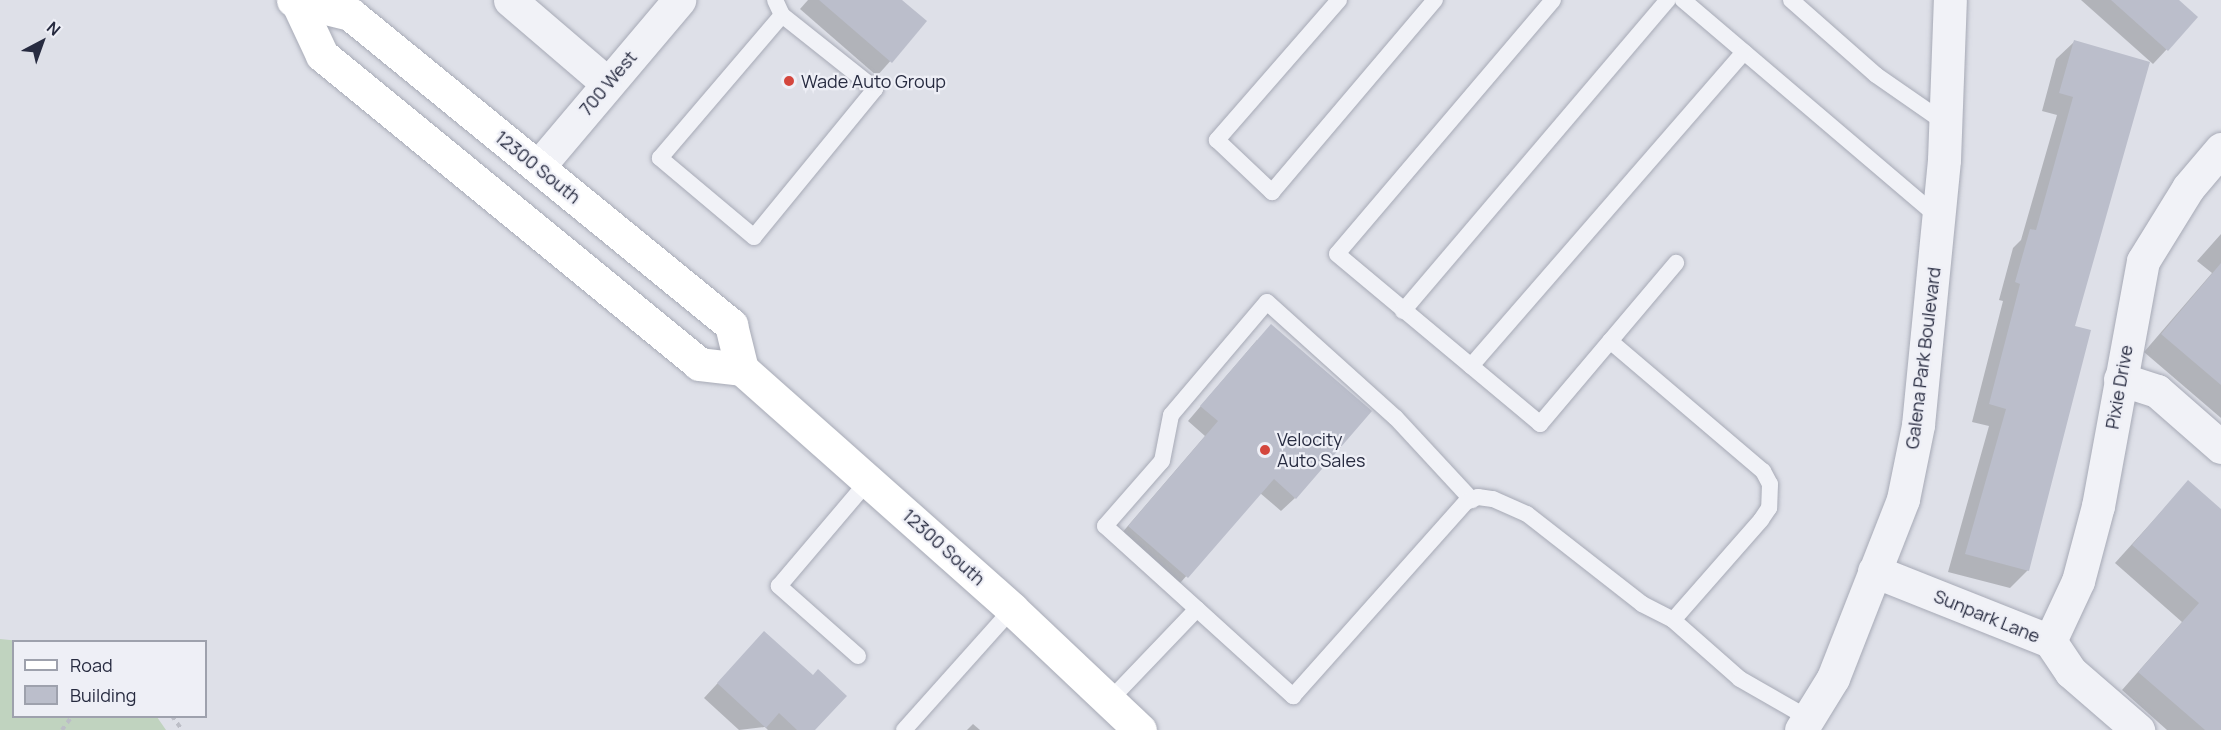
<!DOCTYPE html>
<html>
<head>
<meta charset="utf-8">
<style>
	body { margin:0 }
	#map { position:relative; width:2221px; height:730px; overflow:hidden; background:#dee0e8; font-family:Manrope,sans-serif }
	div>[style] { position:absolute }
	.green>* { inset:0; background:#c0d3bf }
	.shadow>* { inset:0; background:#0003 }
	.building>* { inset:0; background:#bbbecb }
	.path>* { height:4px; margin-top:-2px; transform-origin:0; background:repeating-linear-gradient(90deg,#bcbec7 0 4.5px,transparent 0 9px) }
	.roads { filter:drop-shadow(0 0 2px #a7aab6) drop-shadow(0 0 2px #a7aab6) }
	.service>* { height:16px; margin:-8px; padding:0 8px; transform-origin:8px; border-radius:8px; background:#f1f2f7 }
	.minor>* { height:33px; margin:-16.5px; padding:0 16.5px; transform-origin:16.5px; border-radius:16.5px; background:#f1f2f7 }
	.tertiary>* { height:33px; margin:-16.5px; padding:0 16.5px; transform-origin:16.5px; border-radius:16.5px; background:#f1f2f7 }
	.primary>* { height:33px; margin:-16.5px; padding:0 16.5px; transform-origin:16.5px; border-radius:16.5px; background:#fff }
	.dots>* { width:16px; height:16px; translate:-50% -50%; box-sizing:border-box; border:3px solid #eeeff6; border-radius:50% }
	span { translate:-50% -50%; white-space:nowrap; text-align:center; line-height:1.15; -webkit-text-stroke:4.5px #eeeff6; paint-order:stroke }
	.poi-label { font-size:18px; color:#272b40 }
	.left { translate:0 -50%; text-align:left }
	.street-label { font-size:18px; color:#272b40 }
	.legend { position:absolute; left:12px; top:640px; width:195px; height:78px; box-sizing:border-box; background:#eeeff6; border:2px solid #9ea1ad; margin:0; padding:8px 10px; list-style:none; font-size:18px; color:#272b40 }
	.legend li { display:flex; align-items:center; gap:12px; height:30px }
	.legend b { width:30px; border:2px solid #9ea1ad }
	.north { position:absolute; left:12px; top:12px; width:60px; height:60px; -webkit-text-stroke:4px #eeeff6; paint-order:stroke; rotate:41deg; font-size:16px; font-weight:700; line-height:24px; text-align:center; color:#272b40 }
	.north::after { content:''; display:block; margin:auto; width:21px; height:27px; background:#272b40; clip-path:polygon(50% 0,100% 100%,50% 72%,0 100%) }
</style>
</head>
<body>
<div id="map">
	<div class="green">
		<i style="clip-path:polygon(0 639px,20px 641px,14px 642px,14px 716px,157px 717px,166px 730px,0 730px)"></i>
	</div>
	<div class="shadow">
		<i style="clip-path:polygon(808px 0,900px 0,925px 22px,877px 76px,800px 9px)"></i>
		<i style="clip-path:polygon(2081px 0,2176px 0,2196px 18px,2153px 64px)"></i>
		<i style="clip-path:polygon(2074px 42px,2073px 327px,2028px 570px,2010px 588px,1948px 572px,1989px 426px,1972px 422px,2003px 301px,1999px 300px,2013px 248px,2021px 240px,2057px 115px,2042px 111px,2056px 59px)"></i>
		<i style="clip-path:polygon(2221px 234px,2221px 418px,2144px 352px,2212px 273px,2197px 261px)"></i>
		<i style="clip-path:polygon(1257px 340px,1295px 498px,1281px 511px,1260px 493px,1173px 591px,1115px 541px,1205px 436px,1188px 421px)"></i>
		<i style="clip-path:polygon(2188px 482px,2221px 511px,2221px 730px,2167px 730px,2122px 690px,2182px 622px,2115px 563px)"></i>
		<i style="clip-path:polygon(751px 647px,813px 730px,768px 730px,765px 727px,739px 730px,704px 698px)"></i>
		<i style="clip-path:polygon(973px 724px,980px 730px,967px 730px)"></i>
	</div>
	<div class="building">
		<i style="clip-path:polygon(819px 0,902px 0,927px 21px,892px 63px)"></i>
		<i style="clip-path:polygon(2111px 0,2179px 0,2198px 17px,2168px 51px)"></i>
		<i style="clip-path:polygon(2074px 40px,2150px 62px,2075px 326px,2091px 330px,2029px 571px,1965px 554px,2006px 409px,1989px 404px,2020px 284px,2015px 282px,2030px 229px,2036px 230px,2073px 97px,2059px 93px)"></i>
		<i style="clip-path:polygon(2221px 263px,2221px 385px,2161px 334px)"></i>
		<i style="clip-path:polygon(1271px 324px,1372px 411px,1296px 499px,1274px 479px,1188px 578px,1128px 526px,1218px 421px,1200px 406px)"></i>
		<i style="clip-path:polygon(2188px 480px,2221px 509px,2221px 730px,2205px 730px,2138px 672px,2199px 603px,2132px 545px)"></i>
		<i style="clip-path:polygon(764px 631px,813px 675px,818px 669px,847px 696px,815px 730px,797px 730px,779px 713px,766px 728px,717px 683px)"></i>
	</div>
	<div class="path">
		<i style="left:172px;top:716px;width:17px;rotate:54deg"></i>
		<i style="left:62px;top:730px;width:17px;rotate:-54deg"></i>
	</div>
	<div class="roads">
		<div class="service">
			<i style="left:775px;top:0;width:17px;rotate:65deg"></i>
			<i style="left:782px;top:15px;width:119px;rotate:38.5deg"></i>
			<i style="left:875px;top:89px;width:191px;rotate:129.3deg"></i>
			<i style="left:754px;top:237px;width:123px;rotate:-140deg"></i>
			<i style="left:660px;top:158px;width:188px;rotate:-49.5deg"></i>
			<i style="left:1339px;top:0;width:186px;rotate:131.1deg"></i>
			<i style="left:1217px;top:140px;width:76px;rotate:43.4deg"></i>
			<i style="left:1272px;top:192px;width:252px;rotate:-49.7deg"></i>
			<i style="left:1553px;top:0;width:333px;rotate:130.4deg"></i>
			<i style="left:1337px;top:254px;width:265px;rotate:39.9deg"></i>
			<i style="left:1540px;top:424px;width:211px;rotate:-49.8deg"></i>
			<i style="left:1683px;top:0;width:336px;rotate:40.4deg"></i>
			<i style="left:1791px;top:0;width:113px;rotate:41.4deg"></i>
			<i style="left:1876px;top:75px;width:84px;rotate:34.8deg"></i>
			<i style="left:1403px;top:311px;width:409px;rotate:-49.6deg"></i>
			<i style="left:1610px;top:341px;width:201px;rotate:40.4deg"></i>
			<i style="left:1763px;top:471px;width:15px;rotate:62deg"></i>
			<i style="left:1770px;top:484px;width:24px;rotate:92deg"></i>
			<i style="left:1769px;top:508px;width:14px;rotate:124deg"></i>
			<i style="left:1761px;top:520px;width:133px;rotate:131.3deg"></i>
			<i style="left:1673px;top:620px;width:89px;rotate:41.4deg"></i>
			<i style="left:1740px;top:679px;width:78px;rotate:29.8deg"></i>
			<i style="left:1471px;top:366px;width:416px;rotate:-49deg"></i>
			<i style="left:1197px;top:609px;width:124px;rotate:-137.9deg"></i>
			<i style="left:1105px;top:526px;width:86px;rotate:-48.8deg"></i>
			<i style="left:1162px;top:461px;width:47px;rotate:-78.9deg"></i>
			<i style="left:1171px;top:415px;width:148px;rotate:-49.7deg"></i>
			<i style="left:1267px;top:302px;width:173px;rotate:42deg"></i>
			<i style="left:1396px;top:418px;width:112px;rotate:47.2deg"></i>
			<i style="left:858px;top:656px;width:106px;rotate:-138.5deg"></i>
			<i style="left:779px;top:586px;width:139px;rotate:-49.7deg"></i>
			<i style="left:1109px;top:701px;width:127px;rotate:-46.3deg"></i>
			<i style="left:1197px;top:609px;width:130px;rotate:42.2deg"></i>
			<i style="left:1293px;top:696px;width:260px;rotate:-48.3deg"></i>
			<i style="left:1466px;top:502px;width:13px;rotate:-23deg"></i>
			<i style="left:1478px;top:497px;width:15px;rotate:8deg"></i>
			<i style="left:1493px;top:499px;width:37px;rotate:24deg"></i>
			<i style="left:1527px;top:514px;width:146px;rotate:38deg"></i>
			<i style="left:1642px;top:604px;width:35px;rotate:27deg"></i>
			<i style="left:904px;top:730px;width:162px;rotate:-48.2deg"></i>
		</div>
		<div class="minor">
			<i style="left:510px;top:0;width:128px;rotate:40.6deg"></i>
			<i style="left:2120px;top:379px;width:39px;rotate:18deg"></i>
			<i style="left:2157px;top:391px;width:85px;rotate:41.2deg"></i>
			<i style="left:1874px;top:571px;width:189px;rotate:21.7deg"></i>
			<i style="left:2050px;top:641px;width:37px;rotate:56deg"></i>
			<i style="left:2071px;top:672px;width:89px;rotate:40.9deg"></i>
			<i style="left:2050px;top:641px;width:66px;rotate:-65deg"></i>
			<i style="left:2078px;top:581px;width:78px;rotate:-75.1deg"></i>
			<i style="left:2098px;top:506px;width:249px;rotate:-79.6deg"></i>
			<i style="left:2143px;top:261px;width:86px;rotate:-58.3deg"></i>
			<i style="left:2188px;top:188px;width:51px;rotate:-49.8deg"></i>
		</div>
		<div class="tertiary">
			<i style="left:538px;top:167px;width:219px;rotate:-49.8deg"></i>
			<i style="left:1801px;top:730px;width:61px;rotate:-58.4deg"></i>
			<i style="left:1833px;top:678px;width:192px;rotate:-68.6deg"></i>
			<i style="left:1903px;top:499px;width:76px;rotate:-78.5deg"></i>
			<i style="left:1918px;top:425px;width:266px;rotate:-84.4deg"></i>
			<i style="left:1944px;top:160px;width:160px;rotate:-87.9deg"></i>
		</div>
		<div class="primary">
			<i style="left:293px;top:0;width:59px;rotate:13.8deg"></i>
			<i style="left:350px;top:14px;width:492px;rotate:39.2deg"></i>
			<i style="left:731px;top:325px;width:45px;rotate:76deg"></i>
			<i style="left:742px;top:369px;width:361px;rotate:41.6deg"></i>
			<i style="left:1012px;top:609px;width:176px;rotate:43.4deg"></i>
			<i style="left:298px;top:4px;width:56px;rotate:64.8deg"></i>
			<i style="left:322px;top:55px;width:487px;rotate:39.3deg"></i>
			<i style="left:699px;top:364px;width:43px;rotate:6.6deg"></i>
		</div>
	</div>
	<div class="dots">
		<i style="left:789px;top:81px;background:#d4463d"></i>
		<i style="left:1265px;top:450px;background:#d4463d"></i>
	</div>
	<div class="poi-label">
		<span class="left" style="left:801px;top:81px">Wade Auto Group</span>
		<span class="left" style="left:1277px;top:450px">Velocity<br>Auto Sales</span>
	</div>
	<div class="street-label">
		<span style="left:608px;top:83px;rotate:-50deg">700 West</span>
		<span style="left:538px;top:167px;rotate:39deg">12300 South</span>
		<span style="left:1923px;top:358px;rotate:-83deg">Galena Park Boulevard</span>
		<span style="left:2119px;top:387px;rotate:-80deg">Pixie Drive</span>
		<span style="left:944px;top:547px;rotate:42deg">12300 South</span>
		<span style="left:1987px;top:616px;rotate:22deg">Sunpark Lane</span>
	</div>
	<ul class="legend">
	<li><b style="height:8px;background:#fff"></b>Road</li>
	<li><b style="height:16px;background:#bbbecb"></b>Building</li>
	</ul>
	<div class="north">N</div>
</div>
</body>
</html>
